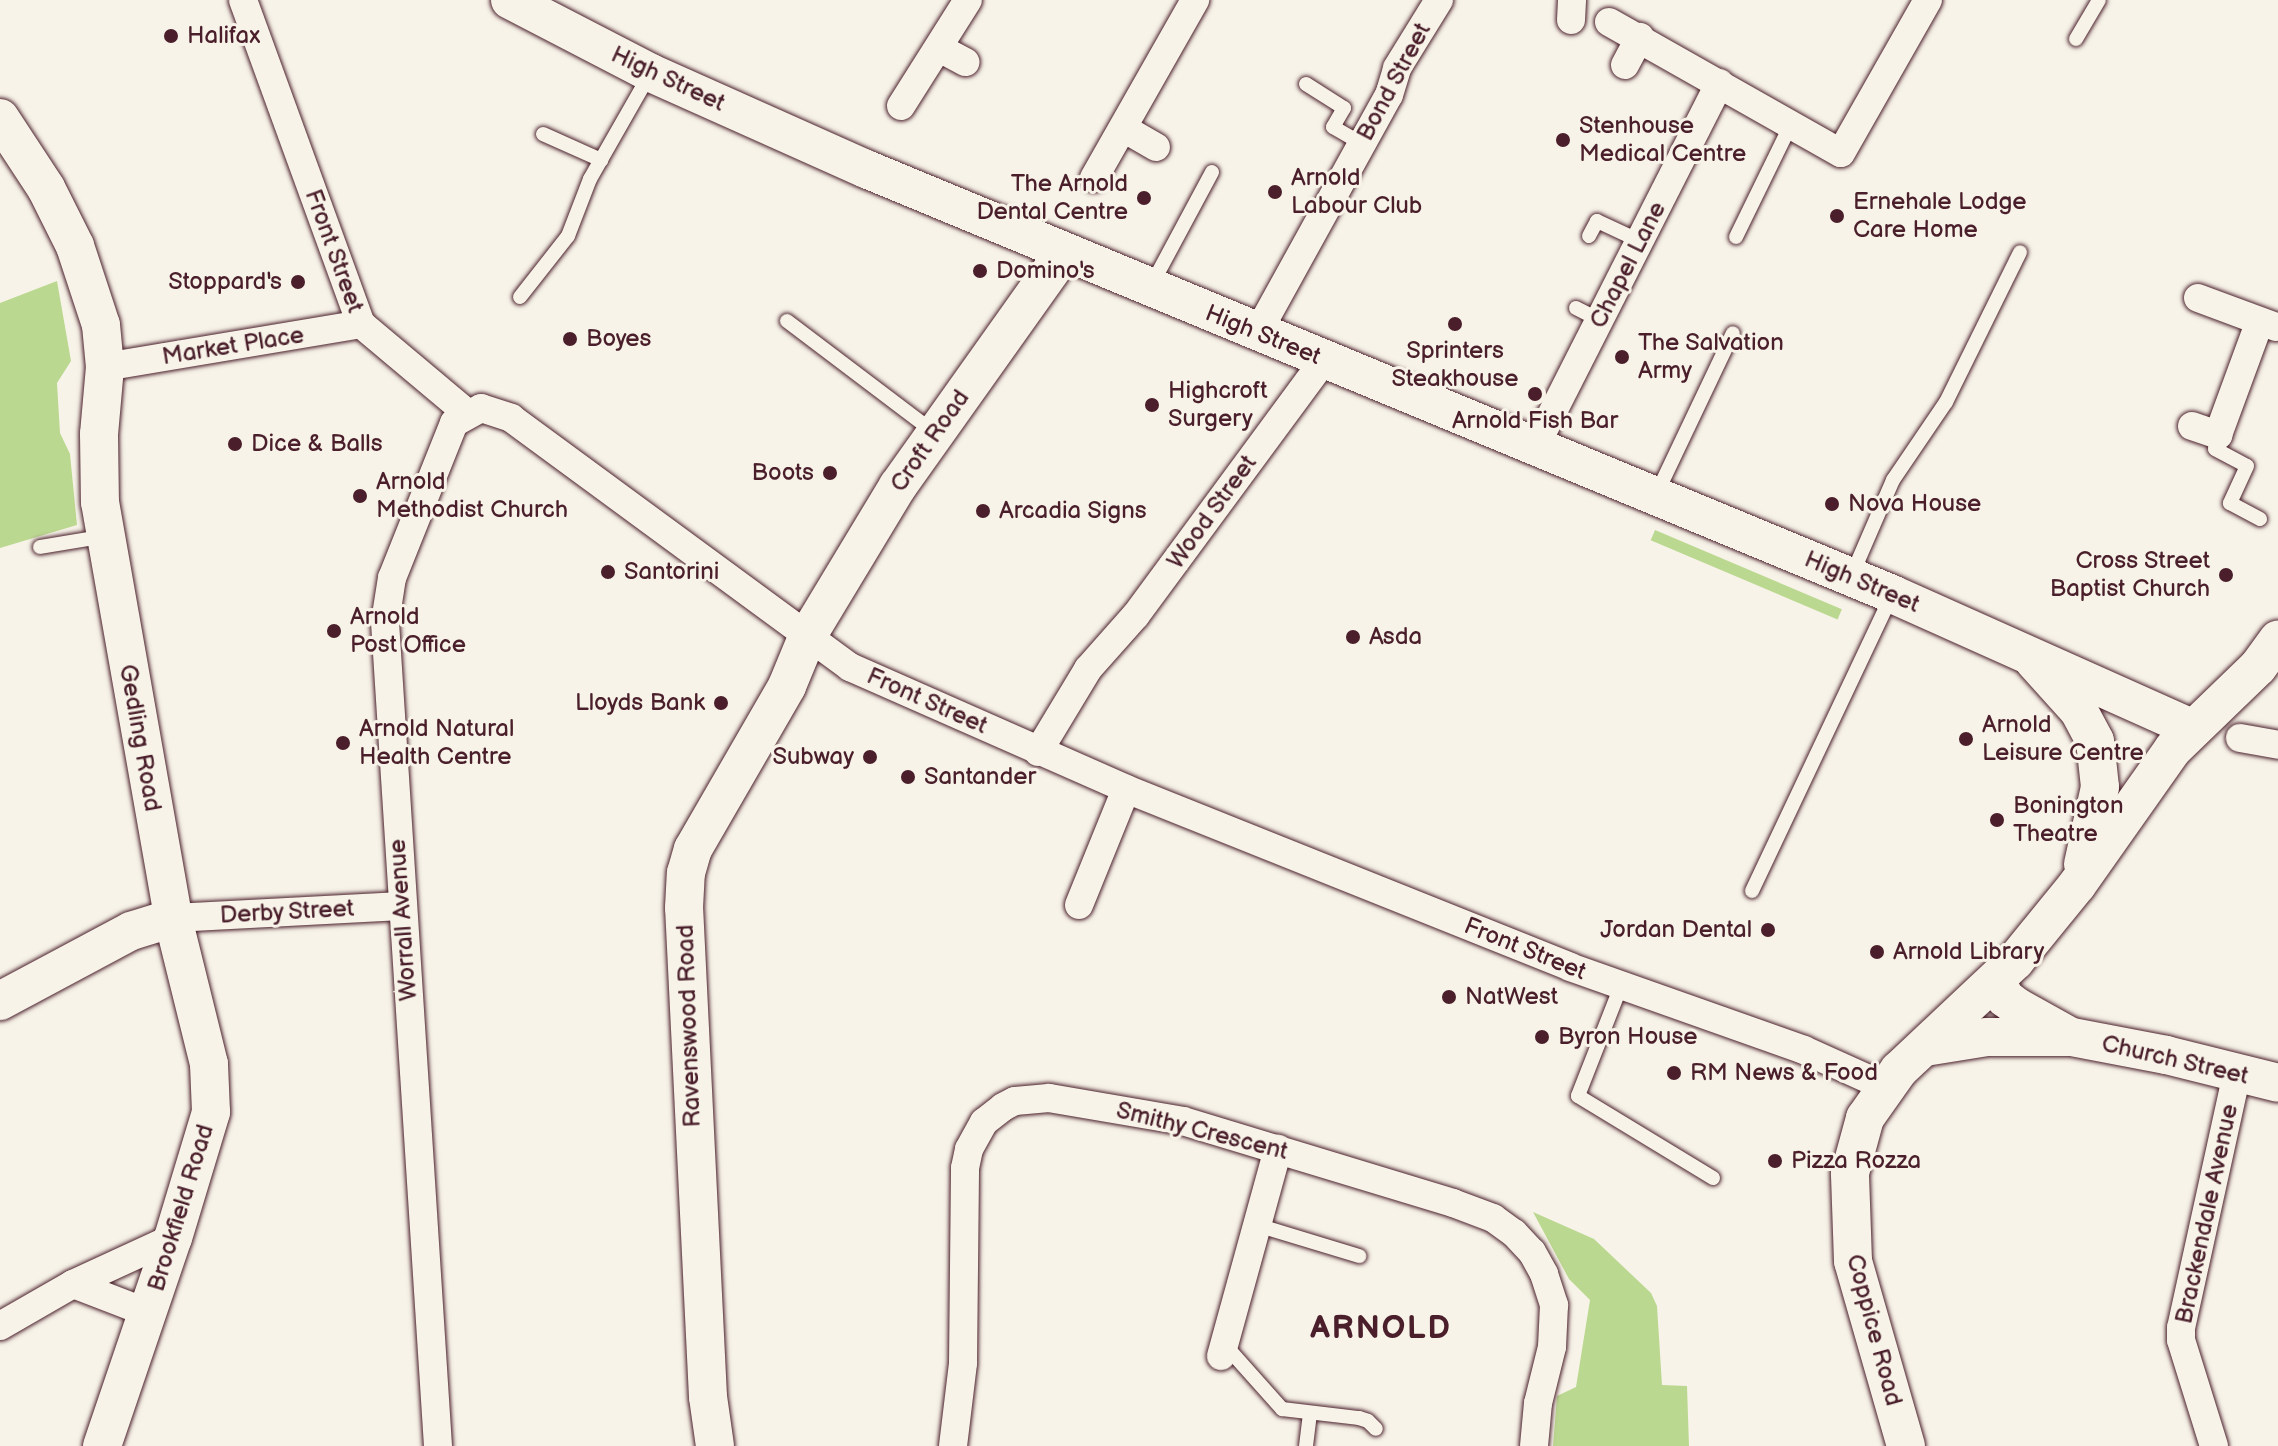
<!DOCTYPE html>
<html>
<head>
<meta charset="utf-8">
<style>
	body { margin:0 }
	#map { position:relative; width:2278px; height:1446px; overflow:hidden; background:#f7f3e8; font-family:"Balsamiq Sans",sans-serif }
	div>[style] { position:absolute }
	.green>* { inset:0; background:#bbd890; transform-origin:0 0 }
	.roads { filter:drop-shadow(0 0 2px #4a1f2b) drop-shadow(0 0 2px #4a1f2b) }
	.lane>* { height:14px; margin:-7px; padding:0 7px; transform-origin:7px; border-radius:7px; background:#f7f3e8 }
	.street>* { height:28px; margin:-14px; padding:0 14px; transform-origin:14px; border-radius:14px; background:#f7f3e8 }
	.secondary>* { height:38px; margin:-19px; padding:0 19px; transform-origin:19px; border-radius:19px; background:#f7f3e8 }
	.dots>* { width:22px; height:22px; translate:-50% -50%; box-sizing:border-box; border:4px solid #f7f3e8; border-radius:50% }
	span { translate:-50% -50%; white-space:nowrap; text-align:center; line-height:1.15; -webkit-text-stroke:6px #f7f3e8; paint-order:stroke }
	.poi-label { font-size:24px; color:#4a1f2b }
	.left { translate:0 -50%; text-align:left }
	.right { translate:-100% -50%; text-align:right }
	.street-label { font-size:24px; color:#4a1f2b }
	.district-label { font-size:32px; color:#4a1f2b; font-weight:700; letter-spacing:2px }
</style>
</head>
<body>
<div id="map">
	<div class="green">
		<i style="clip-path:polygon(57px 281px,71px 361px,57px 383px,60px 433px,70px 454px,77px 525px,0 548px,0 303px)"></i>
		<i style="left:1655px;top:530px;width:203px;height:11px;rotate:23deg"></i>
		<i style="clip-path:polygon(1533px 1212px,1594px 1239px,1651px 1293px,1657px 1306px,1662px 1385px,1687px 1386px,1689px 1446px,1553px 1446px,1557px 1396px,1576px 1387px,1590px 1300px,1569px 1279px)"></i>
	</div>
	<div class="roads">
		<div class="lane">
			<i style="left:2076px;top:39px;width:45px;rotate:-59.5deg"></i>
			<i style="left:1306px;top:84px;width:45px;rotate:32.3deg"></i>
			<i style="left:1344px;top:108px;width:22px;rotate:120deg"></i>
			<i style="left:1333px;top:127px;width:34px;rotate:30deg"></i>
			<i style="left:543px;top:134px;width:64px;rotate:24.1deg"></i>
			<i style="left:1589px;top:236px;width:17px;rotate:-62deg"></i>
			<i style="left:1597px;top:221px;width:47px;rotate:24.9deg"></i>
			<i style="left:1736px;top:237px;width:126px;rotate:-64deg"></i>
			<i style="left:1152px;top:284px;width:127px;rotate:-61.8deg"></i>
			<i style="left:520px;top:297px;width:78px;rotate:-51.8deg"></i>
			<i style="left:568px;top:236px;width:61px;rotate:-68.9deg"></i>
			<i style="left:590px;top:179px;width:121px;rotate:-60.3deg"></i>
			<i style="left:1576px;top:308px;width:27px;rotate:27deg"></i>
			<i style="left:787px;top:321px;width:184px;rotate:37.1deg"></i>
			<i style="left:2218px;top:435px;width:14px;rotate:102deg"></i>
			<i style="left:2215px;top:449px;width:36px;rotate:28deg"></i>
			<i style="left:2247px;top:466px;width:41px;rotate:114.7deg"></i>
			<i style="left:2230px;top:503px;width:34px;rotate:28deg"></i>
			<i style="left:1656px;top:495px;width:179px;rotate:-64.6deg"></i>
			<i style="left:40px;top:547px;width:67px;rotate:-9.5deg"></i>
			<i style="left:1851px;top:577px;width:106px;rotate:-66.6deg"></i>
			<i style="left:1893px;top:480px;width:94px;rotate:-55.8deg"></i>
			<i style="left:1946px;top:402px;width:167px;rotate:-63.7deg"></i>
			<i style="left:1752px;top:891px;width:327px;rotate:-64.7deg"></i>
			<i style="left:1621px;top:986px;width:118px;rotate:111.4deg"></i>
			<i style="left:1578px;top:1096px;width:158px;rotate:31.3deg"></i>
			<i style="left:1257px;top:1225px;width:107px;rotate:16.9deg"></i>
			<i style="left:1225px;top:1345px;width:86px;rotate:48.3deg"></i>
			<i style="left:1282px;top:1409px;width:78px;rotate:6.7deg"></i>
			<i style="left:1359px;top:1418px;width:9px;rotate:18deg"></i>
			<i style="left:1368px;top:1421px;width:11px;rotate:45deg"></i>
			<i style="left:1306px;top:1446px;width:32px;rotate:-83deg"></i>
		</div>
		<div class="street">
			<i style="left:243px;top:0;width:345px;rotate:70deg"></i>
			<i style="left:361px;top:324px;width:138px;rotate:40deg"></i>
			<i style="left:1571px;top:20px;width:20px;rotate:-87deg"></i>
			<i style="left:1609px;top:22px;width:266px;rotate:29.5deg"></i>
			<i style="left:1841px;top:153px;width:176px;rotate:-60.4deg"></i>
			<i style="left:939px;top:48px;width:30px;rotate:28deg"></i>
			<i style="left:1625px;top:65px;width:32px;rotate:-62deg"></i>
			<i style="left:901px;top:106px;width:125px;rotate:-57.7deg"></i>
			<i style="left:1123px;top:128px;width:38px;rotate:30deg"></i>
			<i style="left:1094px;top:178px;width:205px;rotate:-60.4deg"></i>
			<i style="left:2198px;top:298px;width:83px;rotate:20.4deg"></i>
			<i style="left:1258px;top:332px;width:271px;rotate:-61.1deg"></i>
			<i style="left:1389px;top:95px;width:28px;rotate:-73deg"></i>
			<i style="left:1397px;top:68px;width:80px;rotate:-58.3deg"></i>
			<i style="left:105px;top:367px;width:260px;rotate:-9.5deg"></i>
			<i style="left:2192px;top:426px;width:28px;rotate:19deg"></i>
			<i style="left:2218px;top:435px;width:121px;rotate:-69.8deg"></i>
			<i style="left:1535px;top:447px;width:408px;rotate:-63.1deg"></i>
			<i style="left:2240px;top:738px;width:39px;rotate:10deg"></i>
			<i style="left:1038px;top:752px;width:97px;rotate:-58.9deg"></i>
			<i style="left:1088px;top:669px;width:72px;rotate:-48.4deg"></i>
			<i style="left:1136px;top:615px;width:317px;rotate:-53.6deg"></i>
			<i style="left:1079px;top:905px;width:125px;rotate:-67.9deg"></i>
			<i style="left:173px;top:918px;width:229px;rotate:-3deg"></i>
			<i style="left:73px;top:1284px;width:80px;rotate:21.1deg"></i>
			<i style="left:0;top:1326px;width:84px;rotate:-29.9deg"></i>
			<i style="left:73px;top:1284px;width:110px;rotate:-24.7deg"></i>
			<i style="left:1221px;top:1356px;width:215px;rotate:-74.6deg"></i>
			<i style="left:438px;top:1446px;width:826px;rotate:-93.68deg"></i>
			<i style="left:385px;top:622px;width:45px;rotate:-81deg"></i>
			<i style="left:392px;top:578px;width:167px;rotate:-68.2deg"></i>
			<i style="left:454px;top:423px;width:31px;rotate:-29deg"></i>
			<i style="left:481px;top:408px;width:32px;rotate:18deg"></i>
			<i style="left:511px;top:418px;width:421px;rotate:36.3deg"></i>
			<i style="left:850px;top:667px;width:302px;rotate:23.8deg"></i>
			<i style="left:1126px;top:789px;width:478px;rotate:21.8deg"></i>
			<i style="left:1570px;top:967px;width:248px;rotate:19.5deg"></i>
			<i style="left:1804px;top:1050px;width:90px;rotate:24.3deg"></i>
			<i style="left:953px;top:1446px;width:84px;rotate:-83.1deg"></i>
			<i style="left:963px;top:1363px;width:195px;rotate:-89.4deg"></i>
			<i style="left:965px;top:1168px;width:19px;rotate:-78deg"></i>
			<i style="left:969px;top:1149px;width:31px;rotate:-61deg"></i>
			<i style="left:984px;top:1122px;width:24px;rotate:-38deg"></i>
			<i style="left:1003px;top:1107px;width:13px;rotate:-27deg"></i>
			<i style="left:1015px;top:1101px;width:34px;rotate:-5deg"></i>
			<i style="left:1049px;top:1098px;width:136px;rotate:9.7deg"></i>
			<i style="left:1183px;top:1121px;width:282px;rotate:16.9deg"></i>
			<i style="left:1453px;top:1203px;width:43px;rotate:20.6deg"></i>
			<i style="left:1493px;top:1218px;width:26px;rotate:36deg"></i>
			<i style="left:1514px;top:1233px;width:26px;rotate:47deg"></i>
			<i style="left:1532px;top:1252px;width:25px;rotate:61deg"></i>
			<i style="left:1544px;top:1274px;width:33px;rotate:72deg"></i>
			<i style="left:1554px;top:1305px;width:42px;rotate:92.7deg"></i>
			<i style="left:1552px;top:1347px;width:58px;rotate:104deg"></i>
			<i style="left:1538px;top:1403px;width:43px;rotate:95.3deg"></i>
			<i style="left:2214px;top:1446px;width:111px;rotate:-107.3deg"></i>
			<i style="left:2181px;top:1340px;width:12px;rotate:-90deg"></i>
			<i style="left:2181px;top:1328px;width:261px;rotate:-77.6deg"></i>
		</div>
		<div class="secondary">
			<i style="left:510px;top:0;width:159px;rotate:27.4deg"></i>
			<i style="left:651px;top:73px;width:235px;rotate:24.1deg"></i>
			<i style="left:866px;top:169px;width:1111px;rotate:22.5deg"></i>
			<i style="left:1892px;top:594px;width:329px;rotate:24.1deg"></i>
			<i style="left:0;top:118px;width:84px;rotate:56.7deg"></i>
			<i style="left:46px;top:188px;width:65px;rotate:63.4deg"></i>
			<i style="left:75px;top:246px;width:83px;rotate:71.8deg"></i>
			<i style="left:101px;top:325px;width:42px;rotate:84.6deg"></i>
			<i style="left:105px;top:367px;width:67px;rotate:95.1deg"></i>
			<i style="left:99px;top:434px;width:68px;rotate:89.2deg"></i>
			<i style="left:100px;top:502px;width:422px;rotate:80deg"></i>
			<i style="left:173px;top:918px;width:44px;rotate:162.8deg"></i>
			<i style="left:131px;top:931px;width:149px;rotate:151.9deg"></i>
			<i style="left:2034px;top:661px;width:67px;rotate:48deg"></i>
			<i style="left:2079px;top:711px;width:34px;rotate:62deg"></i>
			<i style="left:2095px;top:741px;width:46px;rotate:83.8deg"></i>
			<i style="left:2100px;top:787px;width:79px;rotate:102.4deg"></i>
			<i style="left:1997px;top:981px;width:19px;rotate:65deg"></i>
			<i style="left:2005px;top:998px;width:15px;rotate:37deg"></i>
			<i style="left:2017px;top:1007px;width:56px;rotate:28.9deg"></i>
			<i style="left:1925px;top:1047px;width:63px;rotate:-9.2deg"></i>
			<i style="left:1987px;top:1037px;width:85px"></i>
			<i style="left:2072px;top:1037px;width:96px;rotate:10.8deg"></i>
			<i style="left:2166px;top:1055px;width:115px;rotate:14deg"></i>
			<i style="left:102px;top:1446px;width:220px;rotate:-71.2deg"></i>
			<i style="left:173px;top:1238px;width:132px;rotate:-73.2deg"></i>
			<i style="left:211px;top:1112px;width:48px;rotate:-92.4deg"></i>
			<i style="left:209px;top:1064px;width:150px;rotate:-103.9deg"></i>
			<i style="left:715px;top:1446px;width:49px;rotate:-98.1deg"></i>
			<i style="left:708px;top:1397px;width:490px;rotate:-92.8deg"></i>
			<i style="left:684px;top:908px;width:35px;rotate:-87deg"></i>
			<i style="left:686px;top:873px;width:25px;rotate:-74deg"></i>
			<i style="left:693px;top:849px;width:188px;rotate:-60deg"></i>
			<i style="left:787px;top:686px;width:55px;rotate:-67.6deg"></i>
			<i style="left:808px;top:635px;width:174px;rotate:-58.9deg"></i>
			<i style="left:898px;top:486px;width:285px;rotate:-54.6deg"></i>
			<i style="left:1906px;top:1446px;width:192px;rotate:-106deg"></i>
			<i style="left:1853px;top:1261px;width:88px;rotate:-92deg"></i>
			<i style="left:1850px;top:1173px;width:57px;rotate:-74.7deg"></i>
			<i style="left:1865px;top:1118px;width:59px;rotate:-54.7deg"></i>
			<i style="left:1899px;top:1070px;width:159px;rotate:-43.2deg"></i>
			<i style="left:2015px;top:961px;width:98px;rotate:-50.8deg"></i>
			<i style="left:2077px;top:885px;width:166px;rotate:-54.8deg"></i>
			<i style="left:2173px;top:749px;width:118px;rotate:-44deg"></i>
			<i style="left:2258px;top:667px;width:34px;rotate:-54deg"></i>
		</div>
	</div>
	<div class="dots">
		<i style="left:171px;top:36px;background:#4a1f2b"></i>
		<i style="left:1563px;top:140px;background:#4a1f2b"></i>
		<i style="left:1275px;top:192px;background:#4a1f2b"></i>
		<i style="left:1144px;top:198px;background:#4a1f2b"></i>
		<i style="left:1837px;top:216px;background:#4a1f2b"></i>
		<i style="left:980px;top:271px;background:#4a1f2b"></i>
		<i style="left:298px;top:282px;background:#4a1f2b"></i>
		<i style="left:1455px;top:324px;background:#4a1f2b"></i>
		<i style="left:570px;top:339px;background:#4a1f2b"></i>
		<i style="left:1622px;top:357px;background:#4a1f2b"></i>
		<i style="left:1535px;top:394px;background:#4a1f2b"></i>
		<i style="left:1152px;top:405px;background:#4a1f2b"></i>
		<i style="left:235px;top:444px;background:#4a1f2b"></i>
		<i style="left:830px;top:473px;background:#4a1f2b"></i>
		<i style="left:360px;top:496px;background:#4a1f2b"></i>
		<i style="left:1832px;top:504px;background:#4a1f2b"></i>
		<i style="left:983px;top:511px;background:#4a1f2b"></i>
		<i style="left:608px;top:572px;background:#4a1f2b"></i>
		<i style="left:2226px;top:575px;background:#4a1f2b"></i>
		<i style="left:334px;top:631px;background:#4a1f2b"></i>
		<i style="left:1353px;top:637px;background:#4a1f2b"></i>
		<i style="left:721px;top:703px;background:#4a1f2b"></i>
		<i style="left:1966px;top:739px;background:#4a1f2b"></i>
		<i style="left:343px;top:743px;background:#4a1f2b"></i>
		<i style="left:870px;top:757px;background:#4a1f2b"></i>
		<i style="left:908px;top:777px;background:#4a1f2b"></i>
		<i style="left:1997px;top:820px;background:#4a1f2b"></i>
		<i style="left:1768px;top:930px;background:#4a1f2b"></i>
		<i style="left:1877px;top:952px;background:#4a1f2b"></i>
		<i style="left:1449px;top:997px;background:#4a1f2b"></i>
		<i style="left:1542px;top:1037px;background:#4a1f2b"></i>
		<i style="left:1674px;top:1073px;background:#4a1f2b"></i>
		<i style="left:1775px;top:1161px;background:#4a1f2b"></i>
	</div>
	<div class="poi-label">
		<span class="left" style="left:187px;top:36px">Halifax</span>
		<span class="left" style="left:1579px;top:140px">Stenhouse<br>Medical Centre</span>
		<span class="left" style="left:1291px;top:192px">Arnold<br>Labour Club</span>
		<span class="right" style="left:1128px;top:198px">The Arnold<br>Dental Centre</span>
		<span class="left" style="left:1853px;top:216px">Ernehale Lodge<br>Care Home</span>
		<span class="left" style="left:996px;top:271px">Domino's</span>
		<span class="right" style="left:282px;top:282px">Stoppard's</span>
		<span class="left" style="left:586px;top:339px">Boyes</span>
		<span class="left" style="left:1638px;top:357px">The Salvation<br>Army</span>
		<span style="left:1455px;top:365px">Sprinters<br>Steakhouse</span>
		<span class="left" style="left:1168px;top:405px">Highcroft<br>Surgery</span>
		<span style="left:1535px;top:421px">Arnold Fish Bar</span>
		<span class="left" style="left:251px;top:444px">Dice &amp; Balls</span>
		<span class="right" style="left:814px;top:473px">Boots</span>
		<span class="left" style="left:376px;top:496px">Arnold<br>Methodist Church</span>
		<span class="left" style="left:1848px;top:504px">Nova House</span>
		<span class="left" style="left:999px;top:511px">Arcadia Signs</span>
		<span class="right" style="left:2210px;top:575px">Cross Street<br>Baptist Church</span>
		<span class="left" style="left:624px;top:572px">Santorini</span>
		<span class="left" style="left:350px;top:631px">Arnold<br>Post Office</span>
		<span class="left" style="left:1369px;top:637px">Asda</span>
		<span class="right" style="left:705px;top:703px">Lloyds Bank</span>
		<span class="left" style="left:1982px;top:739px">Arnold<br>Leisure Centre</span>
		<span class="left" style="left:359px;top:743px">Arnold Natural<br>Health Centre</span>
		<span class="right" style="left:854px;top:757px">Subway</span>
		<span class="left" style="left:924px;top:777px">Santander</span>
		<span class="left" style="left:2013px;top:820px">Bonington<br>Theatre</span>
		<span class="right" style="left:1752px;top:930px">Jordan Dental</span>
		<span class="left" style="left:1893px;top:952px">Arnold Library</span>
		<span class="left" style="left:1465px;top:997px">NatWest</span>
		<span class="left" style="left:1558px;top:1037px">Byron House</span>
		<span class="left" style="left:1690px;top:1073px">RM News &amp; Food</span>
		<span class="left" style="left:1791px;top:1161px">Pizza Rozza</span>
	</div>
	<div class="street-label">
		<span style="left:668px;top:79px;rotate:25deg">High Street</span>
		<span style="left:1394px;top:82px;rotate:-62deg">Bond Street</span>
		<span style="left:334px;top:251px;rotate:70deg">Front Street</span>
		<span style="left:1628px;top:265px;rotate:-63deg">Chapel Lane</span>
		<span style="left:1263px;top:335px;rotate:22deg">High Street</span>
		<span style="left:233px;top:346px;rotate:-9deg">Market Place</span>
		<span style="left:930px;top:441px;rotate:-55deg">Croft Road</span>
		<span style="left:1212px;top:512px;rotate:-54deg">Wood Street</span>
		<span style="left:1862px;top:582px;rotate:23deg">High Street</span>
		<span style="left:927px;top:701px;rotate:24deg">Front Street</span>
		<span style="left:140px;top:738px;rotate:80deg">Gedling Road</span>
		<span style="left:287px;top:912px;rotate:-3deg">Derby Street</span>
		<span style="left:403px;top:920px;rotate:-94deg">Worrall Avenue</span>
		<span style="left:1525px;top:949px;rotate:22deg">Front Street</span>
		<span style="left:689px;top:1026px;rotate:-92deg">Ravenswood Road</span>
		<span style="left:2175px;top:1060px;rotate:13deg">Church Street</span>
		<span style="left:1202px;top:1131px;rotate:14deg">Smithy Crescent</span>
		<span style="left:181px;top:1208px;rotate:-73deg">Brookfield Road</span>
		<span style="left:2207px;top:1214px;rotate:-78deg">Brackendale Avenue</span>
		<span style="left:1874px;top:1330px;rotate:75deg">Coppice Road</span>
	</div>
	<div class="district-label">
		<span style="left:1381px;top:1329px">ARNOLD</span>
	</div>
</div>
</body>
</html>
